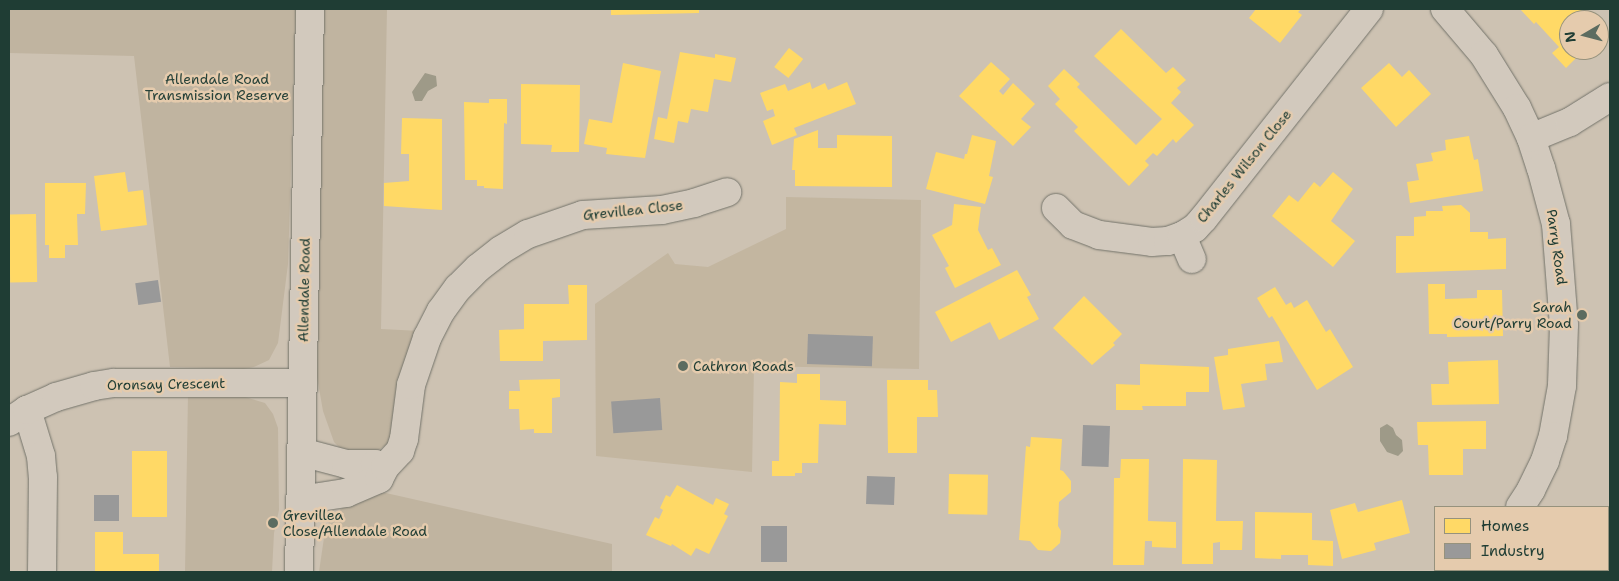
<!DOCTYPE html>
<html>
<head>
<meta charset="utf-8">
<style>
	body { margin:0 }
	#map { position:relative; width:1619px; height:581px; overflow:hidden; background:#cdc2b2; font-family:"Shantell Sans",sans-serif }
	div>[style] { position:absolute }
	.built>* { inset:0; background:#c3b6a0 }
	.green>* { inset:0; background:#c0b4a0 }
	.water>* { inset:0; background:#9e9a88 }
	.homes>* { inset:0; background:#ffd966; transform-origin:0 0 }
	.industry>* { inset:0; background:#999; transform-origin:0 0 }
	.roads { filter:drop-shadow(0 0 1px #73736a) drop-shadow(0 0 1px #73736a) }
	.minor>* { height:28px; margin:-14px; padding:0 14px; transform-origin:14px; border-radius:14px; background:#d2c9bd }
	.dots>* { width:14px; height:14px; translate:-50% -50%; box-sizing:border-box; border:2px solid #e5cbad; border-radius:50% }
	span { translate:-50% -50%; white-space:nowrap; text-align:center; line-height:1.15; -webkit-text-stroke:5px #e5cbad; paint-order:stroke }
	.park-label { font-size:14px; color:#274239 }
	.street-label { font-size:14px; color:#1f3d34 }
	.poi-label { font-size:14px; color:#1f3d34 }
	.right { translate:-100% -50%; text-align:right }
	.left { translate:0 -50%; text-align:left }
	.frame { position:absolute; inset:0; border:10px solid #1f3d34; pointer-events:none }
	.legend { position:absolute; left:1434px; top:506px; width:175px; height:65px; box-sizing:border-box; background:#e5cbad; border:1px solid #96927d; margin:0; padding:6px 9px; list-style:none; font-size:15px; color:#1f3d34 }
	.legend li { display:flex; align-items:center; gap:10px; height:25px }
	.legend b { width:25px; border:1px solid #96927d }
	.north { position:absolute; left:1559px; top:10px; width:50px; height:50px; box-sizing:border-box; background:#e5cbad; border:1px solid #96927d; border-radius:50%; rotate:262deg; font-size:14px; font-weight:700; line-height:20px; text-align:center; color:#1f3d34 }
	.north::after { content:''; display:block; margin:auto; width:18px; height:22px; background:#5c6c60; clip-path:polygon(50% 0,100% 100%,50% 72%,0 100%) }
</style>
</head>
<body>
<div id="map">
	<div class="built">
		<i style="clip-path:polygon(786px 197px,921px 200px,919px 369px,754px 366px,752px 472px,596px 456px,595px 304px,668px 253px,675px 264px,708px 267px,786px 229px)"></i>
	</div>
	<div class="green">
		<i style="clip-path:polygon(9px 9px,296px 9px,288px 264px,278px 343px,269px 360px,254px 367px,244px 369px,170px 367px,134px 56px,9px 53px)"></i>
		<i style="clip-path:polygon(322px 9px,387px 9px,381px 329px,420px 331px,389px 443px,372px 454px,362px 455px,341px 449px,334px 442px,323px 411px,317px 377px)"></i>
		<i style="clip-path:polygon(188px 394px,242px 396px,265px 403px,273px 414px,278px 428px,279px 510px,274px 533px,272px 572px,185px 572px)"></i>
		<i style="clip-path:polygon(377px 491px,612px 544px,612px 572px,319px 572px,325px 531px,330px 520px,344px 506px)"></i>
	</div>
	<div class="water">
		<i style="clip-path:polygon(425px 73px,436px 76px,437px 86px,428px 91px,422px 101px,415px 101px,412px 92px)"></i>
		<i style="clip-path:polygon(1387px 424px,1393px 428px,1396px 435px,1402px 440px,1403px 451px,1398px 456px,1387px 452px,1380px 441px,1380px 428px)"></i>
	</div>
	<div class="homes">
		<i style="clip-path:polygon(611px 9px,699px 9px,699px 13px,611px 15px)"></i>
		<i style="clip-path:polygon(1256px 9px,1301px 9px,1298px 12px,1302px 15px,1280px 43px,1249px 18px)"></i>
		<i style="clip-path:polygon(1520px 9px,1580px 9px,1590px 20px,1569px 20px,1569px 50px,1595px 50px,1586px 59px,1581px 53px,1566px 68px,1552px 53px,1559px 47px,1536px 22px,1534px 24px)"></i>
		<i style="clip-path:polygon(1121px 29px,1166px 73px,1173px 67px,1186px 80px,1177px 88px,1181px 92px,1171px 103px,1194px 125px,1176px 143px,1173px 139px,1157px 156px,1153px 153px,1145px 161px,1149px 165px,1129px 186px,1074px 131px,1078px 127px,1055px 104px,1060px 99px,1048px 86px,1064px 69px,1080px 84px,1077px 87px,1136px 145px,1162px 119px,1094px 56px)"></i>
		<i style="clip-path:polygon(1599px 29px,1608px 39px,1599px 47px)"></i>
		<i style="left:789px;top:48px;width:18px;height:24px;rotate:38deg"></i>
		<i style="clip-path:polygon(680px 52px,715px 58px,715px 54px,736px 58px,731px 82px,714px 79px,708px 112px,691px 109px,688px 123px,678px 121px,674px 143px,654px 139px,658px 117px,667px 119px)"></i>
		<i style="clip-path:polygon(991px 62px,1010px 79px,999px 91px,1003px 95px,1013px 83px,1035px 104px,1021px 119px,1031px 127px,1013px 146px,959px 96px)"></i>
		<i style="clip-path:polygon(623px 63px,661px 71px,645px 158px,606px 154px,607px 148px,584px 144px,589px 119px,612px 123px)"></i>
		<i style="clip-path:polygon(1389px 63px,1402px 77px,1409px 70px,1431px 94px,1396px 127px,1361px 88px)"></i>
		<i style="clip-path:polygon(810px 82px,812px 89px,825px 83px,828px 90px,847px 82px,856px 104px,794px 128px,797px 135px,772px 145px,763px 121px,775px 116px,773px 109px,767px 111px,760px 93px,785px 84px,788px 91px)"></i>
		<i style="clip-path:polygon(521px 84px,580px 85px,579px 152px,551px 152px,552px 145px,521px 144px)"></i>
		<i style="clip-path:polygon(489px 99px,507px 99px,507px 124px,504px 123px,503px 189px,484px 188px,484px 186px,477px 186px,477px 180px,465px 180px,464px 102px,489px 103px)"></i>
		<i style="clip-path:polygon(402px 118px,442px 119px,442px 210px,384px 206px,384px 183px,409px 181px,409px 154px,401px 154px)"></i>
		<i style="clip-path:polygon(818px 130px,818px 148px,837px 148px,837px 135px,892px 136px,892px 187px,795px 186px,795px 170px,792px 170px,794px 139px)"></i>
		<i style="clip-path:polygon(972px 135px,996px 141px,989px 176px,993px 177px,985px 204px,926px 189px,936px 152px,964px 159px,965px 154px,967px 154px)"></i>
		<i style="clip-path:polygon(1469px 136px,1474px 160px,1478px 159px,1483px 191px,1410px 203px,1407px 182px,1419px 180px,1416px 164px,1433px 161px,1431px 153px,1446px 150px,1445px 140px)"></i>
		<i style="clip-path:polygon(125px 172px,128px 192px,143px 190px,147px 225px,101px 231px,94px 176px)"></i>
		<i style="clip-path:polygon(1333px 172px,1353px 189px,1331px 221px,1355px 241px,1333px 267px,1272px 216px,1289px 195px,1298px 202px,1314px 182px,1320px 187px)"></i>
		<i style="clip-path:polygon(45px 183px,86px 183px,85px 214px,77px 214px,78px 245px,65px 245px,65px 258px,49px 258px,49px 245px,45px 245px)"></i>
		<i style="clip-path:polygon(954px 204px,981px 207px,978px 230px,988px 250px,992px 248px,1001px 265px,955px 288px,945px 268px,949px 266px,932px 235px,952px 225px)"></i>
		<i style="clip-path:polygon(1461px 205px,1470px 213px,1470px 232px,1488px 232px,1488px 239px,1506px 238px,1506px 269px,1396px 273px,1396px 236px,1414px 236px,1414px 217px,1426px 216px,1426px 211px,1443px 211px,1442px 206px)"></i>
		<i style="left:36px;top:214px;width:68px;height:27px;rotate:89deg"></i>
		<i style="clip-path:polygon(1017px 270px,1031px 295px,1027px 297px,1039px 319px,999px 340px,990px 322px,951px 342px,935px 312px)"></i>
		<i style="clip-path:polygon(1428px 284px,1445px 284px,1445px 299px,1477px 298px,1477px 290px,1502px 290px,1503px 336px,1447px 337px,1447px 334px,1429px 334px)"></i>
		<i style="clip-path:polygon(568px 285px,587px 285px,587px 340px,543px 341px,543px 361px,500px 361px,499px 330px,524px 329px,524px 304px,569px 304px)"></i>
		<i style="clip-path:polygon(1275px 287px,1286px 305px,1291px 302px,1294px 308px,1307px 300px,1326px 332px,1330px 329px,1353px 367px,1317px 390px,1272px 316px,1269px 318px,1257px 298px)"></i>
		<i style="clip-path:polygon(1084px 296px,1122px 334px,1113px 343px,1115px 345px,1092px 365px,1053px 328px)"></i>
		<i style="clip-path:polygon(1279px 341px,1283px 362px,1265px 364px,1267px 380px,1241px 384px,1245px 407px,1223px 410px,1214px 357px,1228px 355px,1228px 349px)"></i>
		<i style="clip-path:polygon(1498px 360px,1499px 404px,1432px 405px,1431px 384px,1449px 384px,1448px 362px)"></i>
		<i style="clip-path:polygon(1140px 364px,1209px 367px,1209px 392px,1186px 392px,1186px 406px,1142px 406px,1143px 410px,1116px 410px,1116px 384px,1140px 385px)"></i>
		<i style="clip-path:polygon(797px 374px,820px 374px,820px 400px,846px 401px,846px 425px,819px 424px,818px 463px,802px 463px,802px 473px,795px 473px,795px 476px,772px 476px,772px 461px,779px 461px,780px 382px,797px 383px)"></i>
		<i style="clip-path:polygon(560px 379px,560px 397px,552px 398px,552px 433px,534px 433px,534px 429px,520px 430px,519px 409px,509px 409px,509px 391px,520px 391px,519px 380px)"></i>
		<i style="clip-path:polygon(887px 380px,928px 380px,928px 390px,937px 390px,938px 417px,917px 417px,917px 453px,888px 453px)"></i>
		<i style="clip-path:polygon(1486px 421px,1486px 449px,1463px 449px,1463px 475px,1429px 475px,1428px 445px,1418px 445px,1417px 422px)"></i>
		<i style="clip-path:polygon(1031px 437px,1062px 439px,1060px 470px,1063px 471px,1071px 481px,1071px 492px,1059px 502px,1058px 526px,1061px 531px,1060px 543px,1051px 551px,1038px 550px,1030px 541px,1019px 540px,1026px 446px,1030px 447px)"></i>
		<i style="left:132px;top:451px;width:35px;height:66px"></i>
		<i style="clip-path:polygon(1121px 459px,1149px 459px,1148px 521px,1176px 522px,1176px 548px,1152px 547px,1152px 541px,1145px 541px,1144px 565px,1113px 565px,1114px 478px,1120px 478px)"></i>
		<i style="clip-path:polygon(1183px 459px,1217px 460px,1216px 521px,1243px 521px,1242px 550px,1220px 550px,1220px 542px,1213px 543px,1213px 564px,1182px 564px)"></i>
		<i style="left:949px;top:474px;width:39px;height:40px;rotate:1deg"></i>
		<i style="clip-path:polygon(677px 485px,713px 505px,716px 498px,729px 504px,724px 514px,728px 516px,709px 554px,696px 548px,691px 556px,672px 544px,671px 546px,646px 535px,655px 517px,659px 519px,663px 510px,660px 508px,666px 495px,670px 497px)"></i>
		<i style="clip-path:polygon(1402px 500px,1410px 533px,1374px 543px,1376px 550px,1342px 559px,1330px 510px,1355px 503px,1358px 512px)"></i>
		<i style="clip-path:polygon(1255px 512px,1312px 513px,1312px 540px,1333px 541px,1333px 566px,1308px 565px,1308px 555px,1281px 555px,1281px 559px,1255px 558px)"></i>
		<i style="left:1608px;top:524px;width:2px;height:21px;rotate:27deg"></i>
		<i style="clip-path:polygon(95px 532px,123px 532px,123px 554px,159px 554px,159px 572px,95px 572px)"></i>
		<i style="clip-path:polygon(1608px 556px,1610px 557px,1610px 572px,1564px 572px,1565px 570px,1608px 570px)"></i>
	</div>
	<div class="industry">
		<i style="left:158px;top:280px;width:22px;height:23px;rotate:82deg"></i>
		<i style="left:808px;top:334px;width:65px;height:30px;rotate:2deg"></i>
		<i style="left:660px;top:398px;width:32px;height:49px;rotate:86deg"></i>
		<i style="left:1083px;top:425px;width:27px;height:41px;rotate:2deg"></i>
		<i style="left:867px;top:476px;width:28px;height:28px;rotate:2deg"></i>
		<i style="left:94px;top:495px;width:25px;height:26px"></i>
		<i style="left:761px;top:526px;width:26px;height:36px"></i>
	</div>
	<div class="roads">
		<div class="minor">
			<i style="left:1445px;top:9px;width:60px;rotate:49.7deg"></i>
			<i style="left:1484px;top:55px;width:62px;rotate:58.1deg"></i>
			<i style="left:1517px;top:108px;width:33px;rotate:65deg"></i>
			<i style="left:1531px;top:138px;width:32px;rotate:72deg"></i>
			<i style="left:1541px;top:168px;width:58px;rotate:75deg"></i>
			<i style="left:1556px;top:224px;width:101px;rotate:85.5deg"></i>
			<i style="left:1564px;top:325px;width:61px;rotate:91.9deg"></i>
			<i style="left:1562px;top:386px;width:51px;rotate:100.2deg"></i>
			<i style="left:1553px;top:436px;width:26px;rotate:108deg"></i>
			<i style="left:1545px;top:461px;width:32px;rotate:116deg"></i>
			<i style="left:1531px;top:490px;width:20px;rotate:123deg"></i>
			<i style="left:1531px;top:138px;width:42px;rotate:-22.3deg"></i>
			<i style="left:1570px;top:122px;width:47px;rotate:-32deg"></i>
			<i style="left:1056px;top:208px;width:24px;rotate:45deg"></i>
			<i style="left:1073px;top:225px;width:28px;rotate:21deg"></i>
			<i style="left:1099px;top:235px;width:53px;rotate:7.5deg"></i>
			<i style="left:1152px;top:242px;width:16px;rotate:-4deg"></i>
			<i style="left:1168px;top:241px;width:15px;rotate:-20deg"></i>
			<i style="left:1182px;top:236px;width:15px;rotate:-32deg"></i>
			<i style="left:1195px;top:228px;width:13px;rotate:-48deg"></i>
			<i style="left:1204px;top:218px;width:266px;rotate:-51.7deg"></i>
			<i style="left:1182px;top:236px;width:25px;rotate:67deg"></i>
			<i style="left:27px;top:410px;width:48px;rotate:73.1deg"></i>
			<i style="left:41px;top:456px;width:21px;rotate:85deg"></i>
			<i style="left:43px;top:477px;width:95px;rotate:90.6deg"></i>
			<i style="left:9px;top:422px;width:22px;rotate:-34deg"></i>
			<i style="left:27px;top:410px;width:32px;rotate:-24deg"></i>
			<i style="left:56px;top:397px;width:40px;rotate:-16deg"></i>
			<i style="left:94px;top:386px;width:20px;rotate:-9deg"></i>
			<i style="left:114px;top:383px;width:188px"></i>
			<i style="left:301px;top:452px;width:47px;rotate:14.9deg"></i>
			<i style="left:346px;top:464px;width:29px"></i>
			<i style="left:375px;top:464px;width:10px;rotate:17deg"></i>
			<i style="left:300px;top:500px;width:47px;rotate:-8.7deg"></i>
			<i style="left:346px;top:493px;width:36px;rotate:-23deg"></i>
			<i style="left:379px;top:479px;width:13px;rotate:-63deg"></i>
			<i style="left:385px;top:467px;width:22px;rotate:-47deg"></i>
			<i style="left:400px;top:451px;width:13px;rotate:-72deg"></i>
			<i style="left:404px;top:439px;width:54px;rotate:-82.6deg"></i>
			<i style="left:411px;top:385px;width:50px;rotate:-71.2deg"></i>
			<i style="left:427px;top:338px;width:30px;rotate:-63deg"></i>
			<i style="left:441px;top:311px;width:29px;rotate:-54deg"></i>
			<i style="left:458px;top:288px;width:28px;rotate:-45deg"></i>
			<i style="left:478px;top:268px;width:29px;rotate:-38deg"></i>
			<i style="left:501px;top:250px;width:31px;rotate:-31deg"></i>
			<i style="left:528px;top:234px;width:58px;rotate:-19.1deg"></i>
			<i style="left:583px;top:215px;width:79px;rotate:-3.6deg"></i>
			<i style="left:662px;top:210px;width:33px;rotate:-12deg"></i>
			<i style="left:694px;top:203px;width:35px;rotate:-18deg"></i>
			<i style="left:299px;top:572px;width:563px;rotate:-88.88deg"></i>
			<i style="left:1459px;top:572px;width:4px;rotate:-34deg"></i>
		</div>
	</div>
	<div class="dots">
		<i style="left:1582px;top:315px;background:#5c6c60"></i>
		<i style="left:683px;top:366px;background:#5c6c60"></i>
		<i style="left:273px;top:523px;background:#5c6c60"></i>
	</div>
	<div class="park-label">
		<span style="left:217px;top:87px">Allendale Road<br>Transmission Reserve</span>
	</div>
	<div class="street-label">
		<span style="left:1244px;top:166px;rotate:-51deg">Charles Wilson Close</span>
		<span style="left:633px;top:210px;rotate:-6deg">Grevillea Close</span>
		<span style="left:1557px;top:247px;rotate:82deg">Parry Road</span>
		<span style="left:304px;top:290px;rotate:-89deg">Allendale Road</span>
		<span style="left:166px;top:384px;rotate:-1deg">Oronsay Crescent</span>
	</div>
	<div class="poi-label">
		<span class="right" style="left:1572px;top:315px">Sarah<br>Court/Parry Road</span>
		<span class="left" style="left:693px;top:366px">Cathron Roads</span>
		<span class="left" style="left:283px;top:523px">Grevillea<br>Close/Allendale Road</span>
	</div>
	<div class="frame"></div>
	<ul class="legend">
	<li><b style="height:14px;background:#ffd966"></b>Homes</li>
	<li><b style="height:14px;background:#999"></b>Industry</li>
	</ul>
	<div class="north">N</div>
</div>
</body>
</html>
